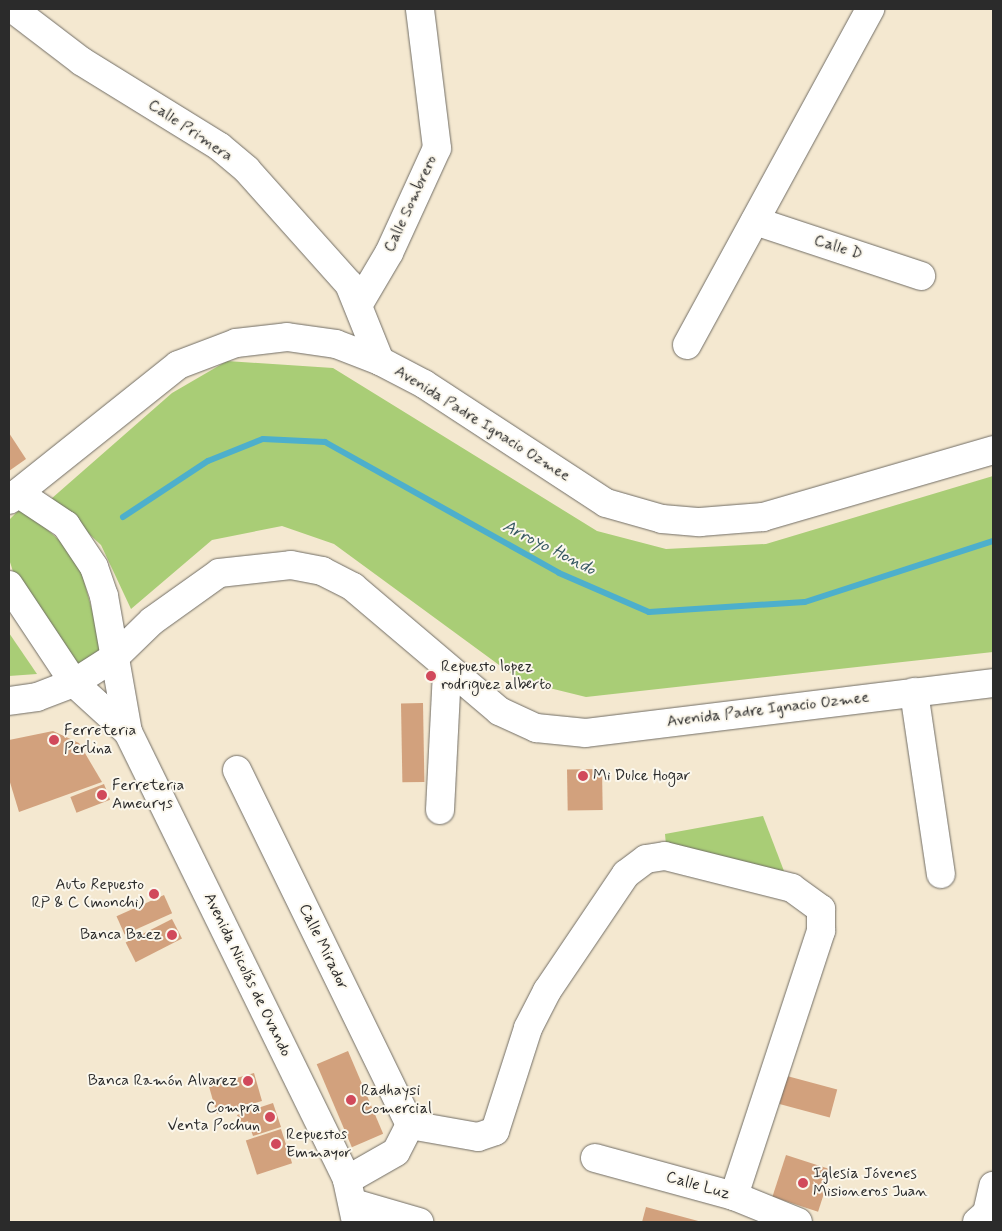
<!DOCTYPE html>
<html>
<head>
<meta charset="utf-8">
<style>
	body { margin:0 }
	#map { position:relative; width:1002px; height:1231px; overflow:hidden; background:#f4e8d0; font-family:Mynerve,sans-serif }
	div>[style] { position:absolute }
	.green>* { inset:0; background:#a9cd76 }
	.stream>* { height:6px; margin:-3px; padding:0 3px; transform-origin:3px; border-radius:3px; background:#4dafcc }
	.building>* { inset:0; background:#d2a17d; transform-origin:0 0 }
	.roads { filter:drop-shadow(0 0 1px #716d65) drop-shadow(0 0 1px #716d65) }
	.minor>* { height:28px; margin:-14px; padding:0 14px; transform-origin:14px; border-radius:14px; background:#fff }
	.dots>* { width:14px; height:14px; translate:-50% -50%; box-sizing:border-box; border:2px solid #fbf7ec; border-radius:50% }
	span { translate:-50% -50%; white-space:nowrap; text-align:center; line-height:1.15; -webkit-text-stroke:4px #fbf7ec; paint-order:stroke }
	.street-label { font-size:16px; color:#2b2b2b }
	.poi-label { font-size:16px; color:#2b2b2b }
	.left { translate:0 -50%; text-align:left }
	.right { translate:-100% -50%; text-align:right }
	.water-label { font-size:18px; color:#375963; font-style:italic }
	.frame { position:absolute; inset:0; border:10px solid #2b2b2b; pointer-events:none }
</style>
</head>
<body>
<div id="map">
	<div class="green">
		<i style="clip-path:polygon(227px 361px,333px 368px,597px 531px,666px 549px,766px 544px,993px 476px,993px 652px,586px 697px,521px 681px,334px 544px,282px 526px,212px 540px,131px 609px,101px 545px,51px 499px,172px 393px)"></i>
		<i style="clip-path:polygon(22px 507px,77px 556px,103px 649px,71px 669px,24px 606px,9px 559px,9px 520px)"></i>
		<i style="clip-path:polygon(9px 633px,37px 674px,9px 676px)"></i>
		<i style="clip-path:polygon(763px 816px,787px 879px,666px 845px,665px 834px)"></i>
	</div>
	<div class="stream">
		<i style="left:123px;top:517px;width:102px;rotate:-33.4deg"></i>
		<i style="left:208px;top:461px;width:59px;rotate:-21.8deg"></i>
		<i style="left:263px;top:439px;width:62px;rotate:2.8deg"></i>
		<i style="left:325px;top:442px;width:268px;rotate:29.2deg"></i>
		<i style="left:559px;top:573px;width:98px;rotate:23.4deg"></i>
		<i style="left:649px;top:612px;width:156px;rotate:-3.7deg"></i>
		<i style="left:805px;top:602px;width:198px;rotate:-18deg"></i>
	</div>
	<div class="building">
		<i style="clip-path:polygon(9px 433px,26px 459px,9px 471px)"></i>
		<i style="left:423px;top:703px;width:79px;height:22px;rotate:89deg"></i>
		<i style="clip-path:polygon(53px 731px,79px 743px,102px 782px,19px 812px,9px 779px,9px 740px)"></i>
		<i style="left:602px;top:769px;width:41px;height:35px;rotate:89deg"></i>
		<i style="left:104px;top:784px;width:17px;height:36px;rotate:69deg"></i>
		<i style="left:164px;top:895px;width:20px;height:52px;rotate:66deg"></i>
		<i style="left:172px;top:919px;width:22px;height:52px;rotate:63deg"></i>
		<i style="left:348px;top:1051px;width:90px;height:34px;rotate:67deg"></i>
		<i style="left:254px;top:1073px;width:29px;height:47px;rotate:74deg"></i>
		<i style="left:787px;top:1076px;width:52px;height:29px;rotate:15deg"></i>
		<i style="clip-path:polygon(273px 1103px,281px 1127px,253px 1136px,248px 1121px,240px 1124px,237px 1115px)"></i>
		<i style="left:281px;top:1129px;width:36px;height:37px;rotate:72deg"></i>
		<i style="left:786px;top:1155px;width:48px;height:44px;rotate:18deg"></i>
		<i style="clip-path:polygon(646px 1207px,702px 1222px,642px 1222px)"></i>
	</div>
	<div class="roads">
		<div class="minor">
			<i style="left:13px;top:9px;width:86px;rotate:37.4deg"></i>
			<i style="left:81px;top:61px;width:163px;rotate:31.7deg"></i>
			<i style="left:220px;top:147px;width:35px;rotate:40deg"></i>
			<i style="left:247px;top:170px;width:153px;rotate:48.2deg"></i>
			<i style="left:349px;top:284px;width:83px;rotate:68.1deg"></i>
			<i style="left:755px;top:221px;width:175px;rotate:18.3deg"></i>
			<i style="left:360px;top:302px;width:57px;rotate:-59.4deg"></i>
			<i style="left:389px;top:253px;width:115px;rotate:-65.4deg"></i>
			<i style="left:437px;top:148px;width:140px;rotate:-97deg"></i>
			<i style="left:687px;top:345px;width:383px;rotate:-61.4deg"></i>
			<i style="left:18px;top:493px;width:58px;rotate:33.7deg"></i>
			<i style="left:66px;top:525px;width:50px;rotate:56.3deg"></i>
			<i style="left:94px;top:567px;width:31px;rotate:71deg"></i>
			<i style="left:104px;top:596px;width:138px;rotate:80deg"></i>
			<i style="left:128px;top:732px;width:499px;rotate:63.9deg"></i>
			<i style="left:347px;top:1180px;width:43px;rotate:77.9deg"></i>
			<i style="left:9px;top:500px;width:216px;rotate:-38.6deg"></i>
			<i style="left:178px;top:365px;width:62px;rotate:-20.8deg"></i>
			<i style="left:236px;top:343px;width:51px;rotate:-6.7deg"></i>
			<i style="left:287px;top:337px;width:49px;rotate:8.1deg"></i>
			<i style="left:336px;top:344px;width:47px;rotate:21.1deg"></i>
			<i style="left:380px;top:361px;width:50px;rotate:27.6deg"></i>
			<i style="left:424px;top:384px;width:217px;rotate:33.2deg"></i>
			<i style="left:606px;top:503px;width:58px;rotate:15.9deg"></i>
			<i style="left:662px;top:519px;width:38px;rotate:5deg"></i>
			<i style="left:700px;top:522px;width:63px;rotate:-4.5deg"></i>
			<i style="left:763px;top:517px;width:240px;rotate:-16.2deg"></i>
			<i style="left:9px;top:585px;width:118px;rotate:56.4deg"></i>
			<i style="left:74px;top:683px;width:73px;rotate:42.2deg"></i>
			<i style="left:914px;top:692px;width:184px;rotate:81.6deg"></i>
			<i style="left:9px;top:701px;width:28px;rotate:-8deg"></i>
			<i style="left:37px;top:697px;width:40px;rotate:-21deg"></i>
			<i style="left:74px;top:683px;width:50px;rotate:-32.7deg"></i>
			<i style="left:116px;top:656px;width:50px;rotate:-44.2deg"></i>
			<i style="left:152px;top:621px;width:82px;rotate:-35.6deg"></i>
			<i style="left:219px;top:573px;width:72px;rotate:-6.3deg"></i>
			<i style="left:291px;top:565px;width:32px;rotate:11deg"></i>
			<i style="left:322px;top:571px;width:35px;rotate:27deg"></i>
			<i style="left:353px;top:587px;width:192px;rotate:40.3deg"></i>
			<i style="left:499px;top:711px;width:41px;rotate:24.7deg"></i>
			<i style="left:536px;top:728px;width:50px;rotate:5.7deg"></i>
			<i style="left:586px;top:733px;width:410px;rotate:-7deg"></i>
			<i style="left:237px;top:770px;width:395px;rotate:64deg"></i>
			<i style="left:440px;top:810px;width:140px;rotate:-87.1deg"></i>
			<i style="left:410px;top:1125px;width:69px;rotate:10deg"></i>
			<i style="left:478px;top:1137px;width:18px;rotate:-19deg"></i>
			<i style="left:495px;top:1131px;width:108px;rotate:-72.2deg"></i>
			<i style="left:528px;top:1028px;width:42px;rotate:-62.8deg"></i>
			<i style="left:547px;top:991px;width:141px;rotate:-56deg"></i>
			<i style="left:626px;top:874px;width:25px;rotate:-37deg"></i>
			<i style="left:646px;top:859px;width:19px;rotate:-9deg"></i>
			<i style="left:665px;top:856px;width:131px;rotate:14.1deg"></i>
			<i style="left:792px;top:888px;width:36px;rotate:36deg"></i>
			<i style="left:821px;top:909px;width:22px;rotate:90deg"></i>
			<i style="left:821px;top:931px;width:279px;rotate:108.2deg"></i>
			<i style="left:595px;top:1158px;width:144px;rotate:15.3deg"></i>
			<i style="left:734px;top:1196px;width:69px;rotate:22.1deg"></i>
			<i style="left:347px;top:1180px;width:56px;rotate:-29.7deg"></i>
			<i style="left:396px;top:1152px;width:30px;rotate:-63deg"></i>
			<i style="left:353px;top:1203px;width:69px;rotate:16.1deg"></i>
			<i style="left:977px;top:1222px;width:13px;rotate:-42deg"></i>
			<i style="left:987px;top:1213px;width:28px;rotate:-77deg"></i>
		</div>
	</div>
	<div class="dots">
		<i style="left:431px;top:676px;background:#d1495b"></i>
		<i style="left:54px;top:740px;background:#d1495b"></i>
		<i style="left:583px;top:776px;background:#d1495b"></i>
		<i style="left:102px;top:795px;background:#d1495b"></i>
		<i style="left:154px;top:894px;background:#d1495b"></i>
		<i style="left:172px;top:935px;background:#d1495b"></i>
		<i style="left:248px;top:1081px;background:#d1495b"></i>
		<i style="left:351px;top:1100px;background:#d1495b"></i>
		<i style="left:270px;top:1117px;background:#d1495b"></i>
		<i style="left:276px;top:1144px;background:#d1495b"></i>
		<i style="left:803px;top:1183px;background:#d1495b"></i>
	</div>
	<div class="street-label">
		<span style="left:190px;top:131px;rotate:34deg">Calle Primera</span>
		<span style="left:411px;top:204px;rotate:-65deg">Calle Sombrero</span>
		<span style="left:838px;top:248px;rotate:18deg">Calle D</span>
		<span style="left:482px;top:424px;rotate:32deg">Avenida Padre Ignacio Ozmee</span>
		<span style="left:768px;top:710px;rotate:-7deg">Avenida Padre Ignacio Ozmee</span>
		<span style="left:323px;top:947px;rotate:64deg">Calle Mirador</span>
		<span style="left:247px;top:975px;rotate:64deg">Avenida Nicolás de Ovando</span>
		<span style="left:698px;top:1186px;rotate:16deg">Calle Luz</span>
	</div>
	<div class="poi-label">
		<span class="left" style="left:441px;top:676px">Repuesto lopez<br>rodriguez alberto</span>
		<span class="left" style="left:64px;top:740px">Ferreteria<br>Perlina</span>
		<span class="left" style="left:593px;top:776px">Mi Dulce Hogar</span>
		<span class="left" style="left:112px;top:795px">Ferreteria<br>Ameurys</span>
		<span class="right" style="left:144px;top:894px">Auto Repuesto<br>RP &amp; C (monchi)</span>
		<span class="right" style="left:162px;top:935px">Banca Baez</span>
		<span class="right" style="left:238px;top:1081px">Banca Ramón Alvarez</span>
		<span class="left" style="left:361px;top:1100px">Radhaysi<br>Comercial</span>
		<span class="right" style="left:260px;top:1117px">Compra<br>Venta Pochun</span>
		<span class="left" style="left:286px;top:1144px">Repuestos<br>Emmayor</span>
		<span class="left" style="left:813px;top:1183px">Iglesia Jóvenes<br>Misioneros Juan</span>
	</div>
	<div class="water-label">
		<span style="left:549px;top:548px;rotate:27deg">Arroyo Hondo</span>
	</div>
	<div class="frame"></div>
</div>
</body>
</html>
